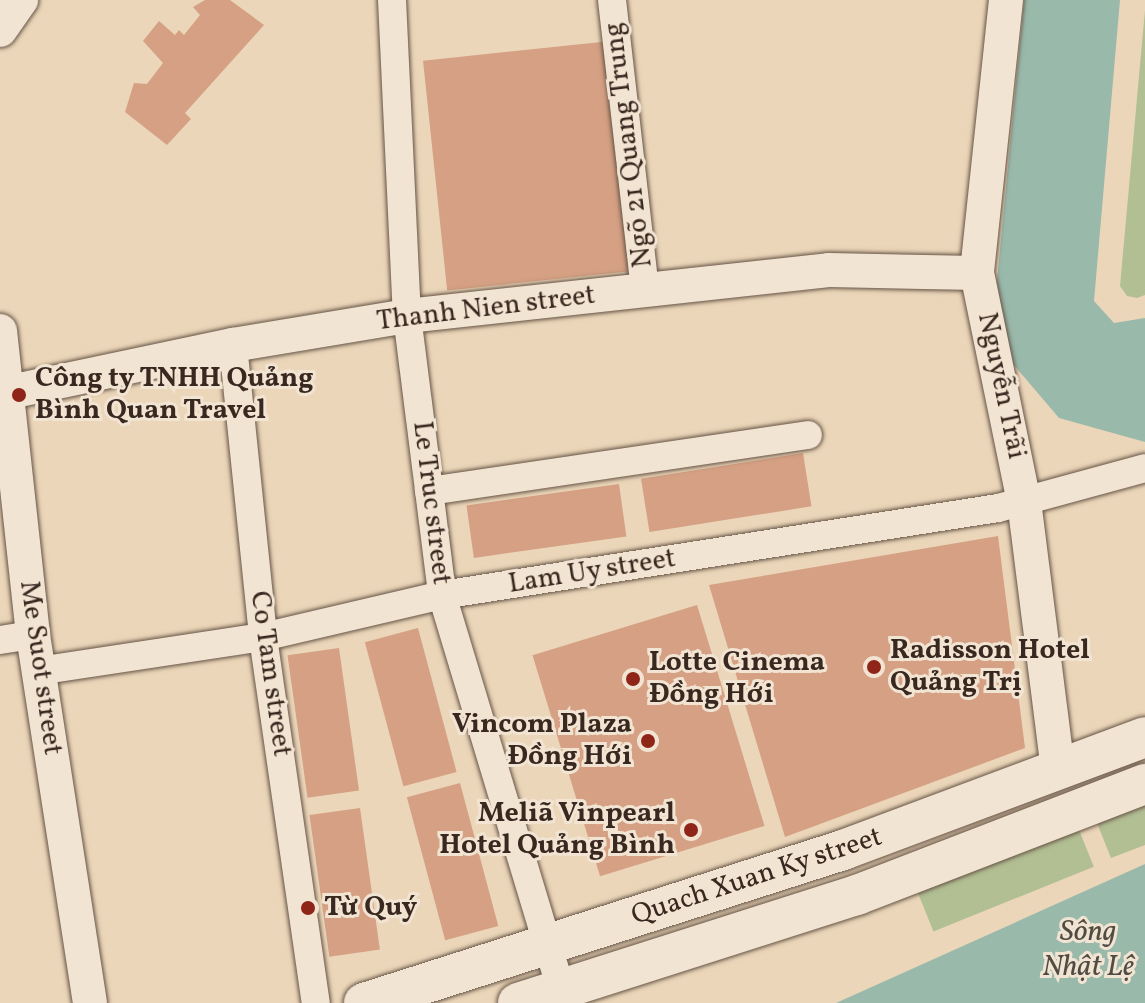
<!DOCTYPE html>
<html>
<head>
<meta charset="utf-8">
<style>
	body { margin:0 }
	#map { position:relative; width:1145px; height:1003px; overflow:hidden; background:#ebd6b9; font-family:Vollkorn,serif }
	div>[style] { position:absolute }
	.green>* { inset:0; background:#b2bf93; transform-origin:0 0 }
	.water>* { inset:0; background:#99b9ab }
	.building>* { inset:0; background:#d5a083; transform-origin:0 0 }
	.roads { filter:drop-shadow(0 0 2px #665446) drop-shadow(0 0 2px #665446) }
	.minor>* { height:28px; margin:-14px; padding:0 14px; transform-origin:14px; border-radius:14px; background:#f2e4d2 }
	.tertiary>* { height:34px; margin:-17px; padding:0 17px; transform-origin:17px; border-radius:17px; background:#f2e4d2 }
	.secondary>* { height:40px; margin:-20px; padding:0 20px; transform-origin:20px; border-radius:20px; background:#f2e4d2 }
	.dots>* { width:22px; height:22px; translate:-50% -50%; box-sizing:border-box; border:4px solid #f2e4d2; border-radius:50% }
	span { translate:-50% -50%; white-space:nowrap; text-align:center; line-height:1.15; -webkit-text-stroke:6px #f2e4d2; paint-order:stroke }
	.street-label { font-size:28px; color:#392820 }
	.poi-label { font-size:28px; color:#392820; font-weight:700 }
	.left { translate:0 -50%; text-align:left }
	.right { translate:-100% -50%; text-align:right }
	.water-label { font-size:30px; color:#514c43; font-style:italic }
</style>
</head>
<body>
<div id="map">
	<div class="green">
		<i style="clip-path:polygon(1145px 10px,1145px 295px,1137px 298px,1127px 296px,1120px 286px)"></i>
		<i style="clip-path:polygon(1145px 797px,1145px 845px,1111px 858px,1095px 818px)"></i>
		<i style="left:1077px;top:825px;width:45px;height:173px;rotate:68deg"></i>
	</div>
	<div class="water">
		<i style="clip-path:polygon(1024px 0,1120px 0,1094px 301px,1114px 323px,1145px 318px,1145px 442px,1059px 418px,1008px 358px,996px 291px)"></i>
		<i style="clip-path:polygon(1145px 864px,1145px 1003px,836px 1003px)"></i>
	</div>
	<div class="building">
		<i style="clip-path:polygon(205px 0,230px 0,264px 25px,185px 113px,191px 119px,167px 145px,125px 112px,134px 83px,147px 84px,163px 63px,143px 41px,159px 21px,175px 35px,179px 30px,184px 35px,200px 15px,193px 7px)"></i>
		<i style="left:611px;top:41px;width:231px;height:189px;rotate:84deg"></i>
		<i style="left:803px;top:453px;width:54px;height:164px;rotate:81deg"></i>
		<i style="left:619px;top:484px;width:53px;height:154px;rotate:82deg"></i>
		<i style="clip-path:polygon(998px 536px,1025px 748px,785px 837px,709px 585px)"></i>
		<i style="left:697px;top:605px;width:231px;height:172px;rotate:73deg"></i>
		<i style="left:418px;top:628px;width:149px;height:55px;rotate:75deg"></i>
		<i style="left:339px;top:648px;width:144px;height:52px;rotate:82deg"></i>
		<i style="left:460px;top:783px;width:148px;height:55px;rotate:75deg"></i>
		<i style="left:360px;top:808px;width:143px;height:51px;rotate:82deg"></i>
	</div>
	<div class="roads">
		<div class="minor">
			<i style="left:392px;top:0;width:316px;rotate:87.3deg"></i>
			<i style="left:407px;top:316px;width:281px;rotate:82.8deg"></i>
			<i style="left:442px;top:595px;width:412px;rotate:73.2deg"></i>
			<i style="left:612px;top:0;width:292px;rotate:83.5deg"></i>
			<i style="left:233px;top:345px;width:294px;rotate:84.1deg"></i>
			<i style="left:263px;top:637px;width:370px;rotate:81.8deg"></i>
			<i style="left:429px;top:491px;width:383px;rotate:-8.4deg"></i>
			<i style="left:0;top:640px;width:33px;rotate:-9deg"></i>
			<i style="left:38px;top:671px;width:228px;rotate:-8.6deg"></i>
			<i style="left:263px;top:637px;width:184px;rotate:-13.2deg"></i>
			<i style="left:442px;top:595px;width:563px;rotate:-8.89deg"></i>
			<i style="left:998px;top:508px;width:152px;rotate:-15.2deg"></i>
		</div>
		<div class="tertiary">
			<i style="left:1006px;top:0;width:275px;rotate:96.1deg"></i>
			<i style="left:977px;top:273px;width:233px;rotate:78.4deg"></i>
			<i style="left:1024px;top:501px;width:272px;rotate:82.8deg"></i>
			<i style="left:0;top:30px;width:37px;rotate:-55deg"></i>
			<i style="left:0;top:331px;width:306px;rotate:83.8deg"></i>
			<i style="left:33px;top:635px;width:372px;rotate:81.2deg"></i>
			<i style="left:0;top:394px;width:238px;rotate:-11.9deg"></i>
			<i style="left:233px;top:345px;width:176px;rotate:-9.5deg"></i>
			<i style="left:407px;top:316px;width:424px;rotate:-6.2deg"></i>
			<i style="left:829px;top:270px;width:148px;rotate:1.2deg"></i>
		</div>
		<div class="secondary">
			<i style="left:364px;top:1003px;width:503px;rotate:-17.71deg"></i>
			<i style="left:843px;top:850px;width:322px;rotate:-20.5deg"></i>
			<i style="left:518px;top:1003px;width:356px;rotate:-17.7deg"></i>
			<i style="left:857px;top:895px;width:309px;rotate:-21.1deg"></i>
		</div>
	</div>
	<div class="dots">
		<i style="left:19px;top:395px;background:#8f2418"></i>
		<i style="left:874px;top:667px;background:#8f2418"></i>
		<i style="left:633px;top:679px;background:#8f2418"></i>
		<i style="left:648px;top:741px;background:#8f2418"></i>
		<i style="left:691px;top:830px;background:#8f2418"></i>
		<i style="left:308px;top:908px;background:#8f2418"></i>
	</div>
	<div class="street-label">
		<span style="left:629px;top:145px;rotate:-97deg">Ngõ 21 Quang Trung</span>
		<span style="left:486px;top:309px;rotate:-7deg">Thanh Nien street</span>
		<span style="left:1001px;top:386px;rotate:78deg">Nguyễn Trãi</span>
		<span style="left:431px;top:503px;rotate:83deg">Le Truc street</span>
		<span style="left:592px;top:572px;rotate:-9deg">Lam Uy street</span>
		<span style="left:40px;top:668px;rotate:82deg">Me Suot street</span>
		<span style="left:270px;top:674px;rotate:82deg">Co Tam street</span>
		<span style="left:757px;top:877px;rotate:-18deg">Quach Xuan Ky street</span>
	</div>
	<div class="poi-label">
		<span class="left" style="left:35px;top:395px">Công ty TNHH Quảng<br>Bình Quan Travel</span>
		<span class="left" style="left:890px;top:667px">Radisson Hotel<br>Quảng Trị</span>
		<span class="left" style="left:649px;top:679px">Lotte Cinema<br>Đồng Hới</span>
		<span class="right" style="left:632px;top:741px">Vincom Plaza<br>Đồng Hới</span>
		<span class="right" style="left:675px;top:830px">Meliã Vinpearl<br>Hotel Quảng Bình</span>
		<span class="left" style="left:324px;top:908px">Từ Quý</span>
	</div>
	<div class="water-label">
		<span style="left:1088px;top:949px">Sông<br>Nhật Lệ</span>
	</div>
</div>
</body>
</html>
